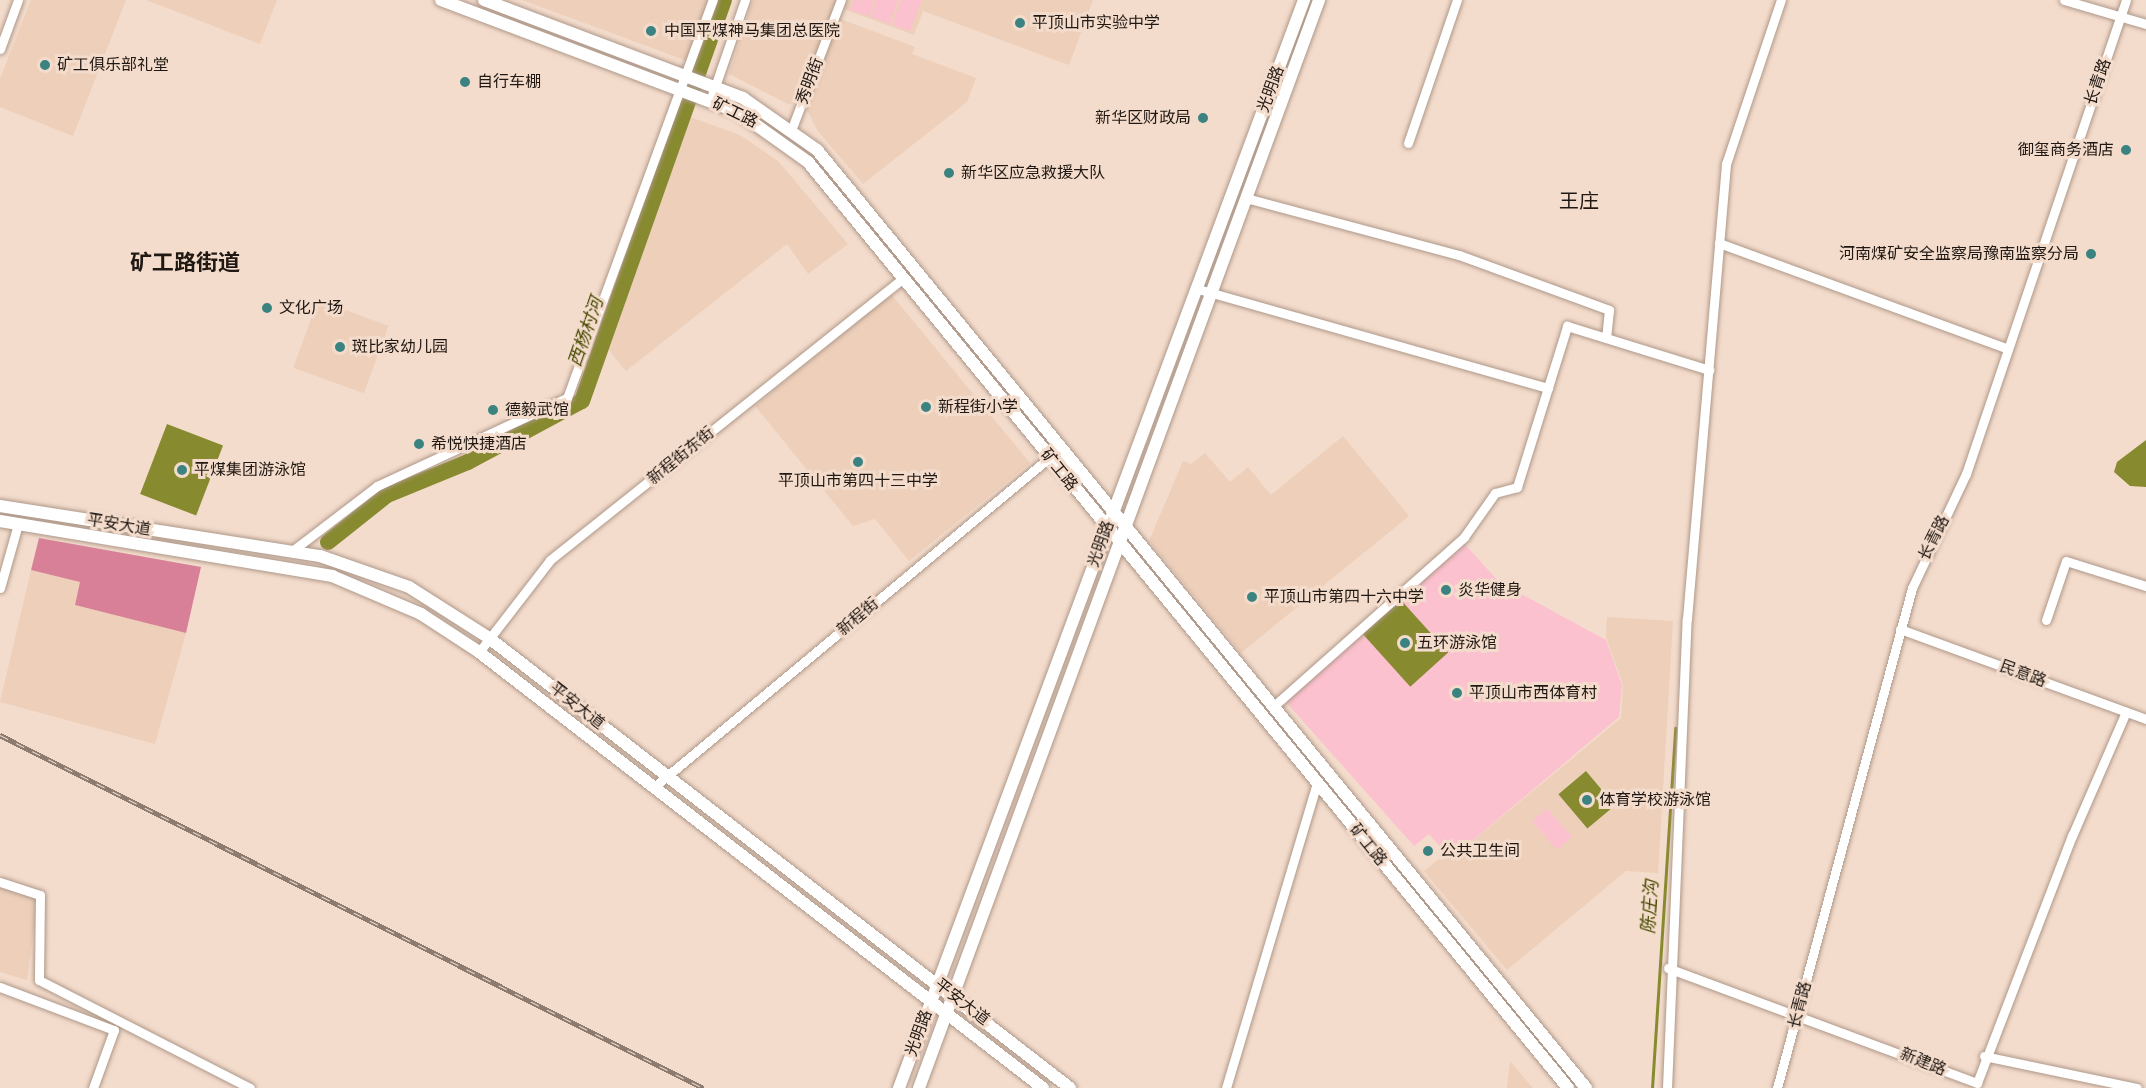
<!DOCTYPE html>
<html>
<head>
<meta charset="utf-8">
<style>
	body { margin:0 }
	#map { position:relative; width:2146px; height:1088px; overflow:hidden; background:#f4dccc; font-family:Signika,"Noto Sans SC",sans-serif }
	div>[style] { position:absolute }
	.built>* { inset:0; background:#edcfba; transform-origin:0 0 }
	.green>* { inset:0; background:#fcc1cf; transform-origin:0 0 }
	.forest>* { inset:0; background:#d88098 }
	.water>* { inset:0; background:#878a2f; transform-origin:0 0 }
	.stream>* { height:3px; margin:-1.5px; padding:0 1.5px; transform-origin:1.5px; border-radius:1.5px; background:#878a2f }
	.river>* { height:16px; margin:-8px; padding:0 8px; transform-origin:8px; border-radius:8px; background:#878a2f }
	.roads { filter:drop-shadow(0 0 2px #ae9889) drop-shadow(0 0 2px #ae9889) }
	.minor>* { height:9px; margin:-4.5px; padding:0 4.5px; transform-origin:4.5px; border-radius:4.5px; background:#fff }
	.major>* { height:12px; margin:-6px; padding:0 6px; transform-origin:6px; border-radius:6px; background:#fff }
	.rail>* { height:5px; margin-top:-2.5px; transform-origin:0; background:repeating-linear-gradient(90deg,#f4dccc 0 9px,#8b7b71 0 18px); box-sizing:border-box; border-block:2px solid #8b7b71 }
	.dots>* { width:16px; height:16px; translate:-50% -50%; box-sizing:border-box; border:3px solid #f4dccc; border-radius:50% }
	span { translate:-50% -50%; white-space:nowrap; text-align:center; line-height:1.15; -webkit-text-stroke:6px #f4dccc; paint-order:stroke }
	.poi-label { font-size:16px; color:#201813 }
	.left { translate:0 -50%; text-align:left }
	.right { translate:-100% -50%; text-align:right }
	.street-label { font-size:16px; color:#201813 }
	.water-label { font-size:18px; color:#484a01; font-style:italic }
	.quarter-label { font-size:20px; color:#201813 }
	.district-label { font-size:22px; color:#201813; font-weight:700 }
</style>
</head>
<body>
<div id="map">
	<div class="built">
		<i style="clip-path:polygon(31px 0,126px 0,73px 136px,0 107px,0 79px)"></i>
		<i style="clip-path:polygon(146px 0,277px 0,260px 44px)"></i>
		<i style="clip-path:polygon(522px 0,709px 0,687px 61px)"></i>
		<i style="clip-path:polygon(753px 0,837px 0,798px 103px,788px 104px,729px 74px)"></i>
		<i style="clip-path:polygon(844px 0,1093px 0,1069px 65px,923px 11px,914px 35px,841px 8px)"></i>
		<i style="clip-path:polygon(838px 18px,915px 47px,912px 54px,976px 78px,967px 102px,863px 184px,817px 130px,805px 106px)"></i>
		<i style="clip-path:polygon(690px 117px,740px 135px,778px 161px,848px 244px,808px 274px,787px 244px,626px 371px,609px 350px)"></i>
		<i style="clip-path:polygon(891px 294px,1030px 463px,909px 561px,875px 519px,853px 526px,755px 406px)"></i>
		<i style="left:318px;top:300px;width:75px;height:72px;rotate:20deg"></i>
		<i style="clip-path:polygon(1343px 436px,1409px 516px,1241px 653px,1149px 541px,1183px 461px,1191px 464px,1205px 453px,1230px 482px,1248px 467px,1271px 495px)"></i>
		<i style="clip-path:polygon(31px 570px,81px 582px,75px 605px,186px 633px,155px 744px,0 702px)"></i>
		<i style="clip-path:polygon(1607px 617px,1673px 621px,1658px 873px,1626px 871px,1507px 970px,1424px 871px,1446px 853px,1451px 859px,1621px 718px,1623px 685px,1606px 637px)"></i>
		<i style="clip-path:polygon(0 886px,38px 898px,27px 980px,0 972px)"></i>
		<i style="clip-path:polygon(1510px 1061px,1533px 1088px,1507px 1088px)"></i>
	</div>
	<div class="green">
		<i style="clip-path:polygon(854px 0,875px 0,869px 16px,850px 10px)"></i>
		<i style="clip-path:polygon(877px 0,898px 0,890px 24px,871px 17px)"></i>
		<i style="clip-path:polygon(901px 0,922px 0,910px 31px,892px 25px)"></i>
		<i style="clip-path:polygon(1462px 541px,1499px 582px,1606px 640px,1622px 685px,1619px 717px,1451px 859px,1429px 834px,1414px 846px,1285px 701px)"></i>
		<i style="left:1547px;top:808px;width:38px;height:20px;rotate:49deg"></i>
	</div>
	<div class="forest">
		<i style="clip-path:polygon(39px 538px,201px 567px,186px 633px,75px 605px,80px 582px,31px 570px)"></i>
	</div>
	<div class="water">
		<i style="left:167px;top:424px;width:60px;height:75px;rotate:21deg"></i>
		<i style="clip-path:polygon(2146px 440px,2146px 487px,2130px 486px,2114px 472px,2117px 462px)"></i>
		<i style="left:1400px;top:599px;width:72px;height:51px;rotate:48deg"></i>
		<i style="left:1586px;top:771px;width:45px;height:36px;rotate:50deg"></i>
	</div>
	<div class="stream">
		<i style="left:1652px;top:1088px;width:361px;rotate:-86.3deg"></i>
	</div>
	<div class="river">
		<i style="left:328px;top:542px;width:75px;rotate:-38.5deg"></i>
		<i style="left:387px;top:495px;width:87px;rotate:-22.2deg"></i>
		<i style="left:468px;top:462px;width:129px;rotate:-28.2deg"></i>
		<i style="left:582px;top:401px;width:425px;rotate:-70.5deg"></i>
	</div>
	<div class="roads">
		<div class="minor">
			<i style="left:2064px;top:0;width:85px;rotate:16.3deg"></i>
			<i style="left:0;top:49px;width:52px;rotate:-69.8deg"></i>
			<i style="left:710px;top:101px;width:107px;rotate:-70.9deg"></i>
			<i style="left:792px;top:128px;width:137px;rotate:-69.1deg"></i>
			<i style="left:1408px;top:143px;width:151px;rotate:-71.1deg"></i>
			<i style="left:1246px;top:198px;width:220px;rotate:15deg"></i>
			<i style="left:1459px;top:255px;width:160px;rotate:20.1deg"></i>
			<i style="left:1609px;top:310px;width:28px;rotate:96deg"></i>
			<i style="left:1719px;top:243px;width:306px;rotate:20.1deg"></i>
			<i style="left:1198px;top:289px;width:364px;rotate:15.8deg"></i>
			<i style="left:292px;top:551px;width:107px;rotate:-37.4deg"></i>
			<i style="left:377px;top:486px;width:209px;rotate:-24.9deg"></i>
			<i style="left:567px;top:398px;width:424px;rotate:-69.9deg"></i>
			<i style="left:0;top:588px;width:66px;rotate:-74.3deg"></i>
			<i style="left:2046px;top:620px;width:62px;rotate:-71.3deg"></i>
			<i style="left:2066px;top:561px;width:84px;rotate:17.4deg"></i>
			<i style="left:1900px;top:629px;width:262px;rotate:20.1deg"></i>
			<i style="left:479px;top:652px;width:116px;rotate:-52.3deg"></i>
			<i style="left:550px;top:560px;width:452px;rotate:-38.6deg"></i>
			<i style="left:1275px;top:705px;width:253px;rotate:-41.6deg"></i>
			<i style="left:1464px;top:537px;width:54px;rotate:-54.8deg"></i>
			<i style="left:1495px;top:493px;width:23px;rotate:-15deg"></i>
			<i style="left:1517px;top:487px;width:169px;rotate:-72.7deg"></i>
			<i style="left:1567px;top:326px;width:149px;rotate:17.2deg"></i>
			<i style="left:654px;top:787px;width:531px;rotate:-39.81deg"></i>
			<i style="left:0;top:882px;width:42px;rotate:18deg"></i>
			<i style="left:40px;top:895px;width:85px;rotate:90.7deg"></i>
			<i style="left:39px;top:980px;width:237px;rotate:27.1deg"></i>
			<i style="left:1668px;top:968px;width:330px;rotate:20.4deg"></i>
			<i style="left:1977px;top:1083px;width:265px;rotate:-69deg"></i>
			<i style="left:2072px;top:836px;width:135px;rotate:-66.5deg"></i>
			<i style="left:0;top:987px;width:122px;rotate:20.7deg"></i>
			<i style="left:114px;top:1030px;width:62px;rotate:109.9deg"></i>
			<i style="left:1984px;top:1056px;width:156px;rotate:11.8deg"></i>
			<i style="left:1226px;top:1088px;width:319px;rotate:-73.4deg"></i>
			<i style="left:1667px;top:1088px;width:469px;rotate:-87.6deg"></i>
			<i style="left:1687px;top:619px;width:457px;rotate:-85.1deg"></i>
			<i style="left:1726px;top:164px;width:173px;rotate:-71.5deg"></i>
			<i style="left:1777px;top:1088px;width:518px;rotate:-74.89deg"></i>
			<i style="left:1912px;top:588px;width:126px;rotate:-64.7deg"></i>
			<i style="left:1966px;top:474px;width:500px;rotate:-71.35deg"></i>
		</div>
		<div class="major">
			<i style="left:441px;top:0;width:317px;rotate:20.7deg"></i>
			<i style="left:738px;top:112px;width:86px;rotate:35.5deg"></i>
			<i style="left:808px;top:162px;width:1198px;rotate:50.62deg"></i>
			<i style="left:484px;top:0;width:277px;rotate:20.7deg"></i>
			<i style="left:743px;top:98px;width:90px;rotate:35.1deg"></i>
			<i style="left:817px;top:150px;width:1213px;rotate:50.65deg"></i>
			<i style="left:0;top:506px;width:324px;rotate:8.9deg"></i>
			<i style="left:320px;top:556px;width:94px;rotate:19.2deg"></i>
			<i style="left:409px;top:587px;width:95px;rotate:32.5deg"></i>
			<i style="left:489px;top:638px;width:735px;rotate:37.76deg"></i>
			<i style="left:0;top:521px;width:337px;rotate:9.4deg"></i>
			<i style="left:332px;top:576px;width:97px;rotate:23.1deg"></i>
			<i style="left:421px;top:614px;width:69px;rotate:33.2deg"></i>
			<i style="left:479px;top:652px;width:713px;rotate:37.71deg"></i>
			<i style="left:899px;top:1088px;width:1161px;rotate:-69.58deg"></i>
			<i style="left:919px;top:1088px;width:1159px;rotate:-69.81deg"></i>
		</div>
	</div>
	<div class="rail">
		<i style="left:0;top:735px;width:787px;rotate:26.66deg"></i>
	</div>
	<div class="dots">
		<i style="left:1020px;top:23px;background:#3b8381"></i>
		<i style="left:651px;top:31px;background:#3b8381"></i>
		<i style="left:45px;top:65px;background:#3b8381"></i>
		<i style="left:465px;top:82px;background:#3b8381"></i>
		<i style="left:1203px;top:118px;background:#3b8381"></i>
		<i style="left:2126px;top:150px;background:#3b8381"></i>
		<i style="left:949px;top:173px;background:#3b8381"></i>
		<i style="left:2091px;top:254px;background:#3b8381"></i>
		<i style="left:267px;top:308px;background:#3b8381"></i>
		<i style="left:340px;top:347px;background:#3b8381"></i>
		<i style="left:926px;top:407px;background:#3b8381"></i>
		<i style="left:493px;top:410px;background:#3b8381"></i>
		<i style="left:419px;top:444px;background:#3b8381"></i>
		<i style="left:858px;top:462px;background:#3b8381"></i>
		<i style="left:182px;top:470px;background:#3b8381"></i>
		<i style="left:1446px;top:590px;background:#3b8381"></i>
		<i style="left:1252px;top:597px;background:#3b8381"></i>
		<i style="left:1405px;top:643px;background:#3b8381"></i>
		<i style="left:1457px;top:693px;background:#3b8381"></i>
		<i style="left:1587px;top:800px;background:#3b8381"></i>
		<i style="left:1428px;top:851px;background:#3b8381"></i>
	</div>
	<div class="poi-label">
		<span class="left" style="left:1032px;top:23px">平顶山市实验中学</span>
		<span class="left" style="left:664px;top:31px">中国平煤神马集团总医院</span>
		<span class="left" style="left:57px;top:65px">矿工俱乐部礼堂</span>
		<span class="left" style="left:477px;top:82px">自行车棚</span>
		<span class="right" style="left:1191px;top:118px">新华区财政局</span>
		<span class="right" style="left:2114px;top:150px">御玺商务酒店</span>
		<span class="left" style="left:961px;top:173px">新华区应急救援大队</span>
		<span class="right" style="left:2079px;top:254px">河南煤矿安全监察局豫南监察分局</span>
		<span class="left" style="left:279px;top:308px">文化广场</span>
		<span class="left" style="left:352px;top:347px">斑比家幼儿园</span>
		<span class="left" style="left:938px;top:407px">新程街小学</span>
		<span class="left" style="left:505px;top:410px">德毅武馆</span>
		<span class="left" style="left:431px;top:444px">希悦快捷酒店</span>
		<span class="left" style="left:194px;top:470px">平煤集团游泳馆</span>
		<span style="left:858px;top:481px">平顶山市第四十三中学</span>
		<span class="left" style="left:1458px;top:590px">炎华健身</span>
		<span class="left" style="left:1264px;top:597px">平顶山市第四十六中学</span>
		<span class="left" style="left:1417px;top:643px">五环游泳馆</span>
		<span class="left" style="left:1469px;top:693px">平顶山市西体育村</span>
		<span class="left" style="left:1599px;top:800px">体育学校游泳馆</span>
		<span class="left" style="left:1440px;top:851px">公共卫生间</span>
	</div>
	<div class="street-label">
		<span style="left:810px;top:81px;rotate:-69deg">秀明街</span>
		<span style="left:2098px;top:82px;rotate:-71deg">长青路</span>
		<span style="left:1271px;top:89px;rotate:-70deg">光明路</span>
		<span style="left:735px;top:113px;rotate:26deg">矿工路</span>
		<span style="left:681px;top:456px;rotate:-39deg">新程街东街</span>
		<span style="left:1059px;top:470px;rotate:51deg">矿工路</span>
		<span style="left:119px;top:525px;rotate:9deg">平安大道</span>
		<span style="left:1934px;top:538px;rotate:-63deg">长青路</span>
		<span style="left:1101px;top:544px;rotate:-70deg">光明路</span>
		<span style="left:858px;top:617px;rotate:-40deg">新程街</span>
		<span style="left:2023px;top:674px;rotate:20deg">民意路</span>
		<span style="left:577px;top:706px;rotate:38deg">平安大道</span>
		<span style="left:1368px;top:845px;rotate:51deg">矿工路</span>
		<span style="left:962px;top:1002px;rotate:38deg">平安大道</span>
		<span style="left:1800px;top:1005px;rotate:-75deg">长青路</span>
		<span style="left:919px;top:1033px;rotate:-70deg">光明路</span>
		<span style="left:1923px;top:1062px;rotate:22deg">新建路</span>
	</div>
	<div class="water-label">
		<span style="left:586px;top:332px;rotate:-71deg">西杨村河</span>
		<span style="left:1650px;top:907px;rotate:-86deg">陈庄沟</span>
	</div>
	<div class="quarter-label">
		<span style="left:1579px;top:201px">王庄</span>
	</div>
	<div class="district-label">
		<span style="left:185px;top:263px">矿工路街道</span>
	</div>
</div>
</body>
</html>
